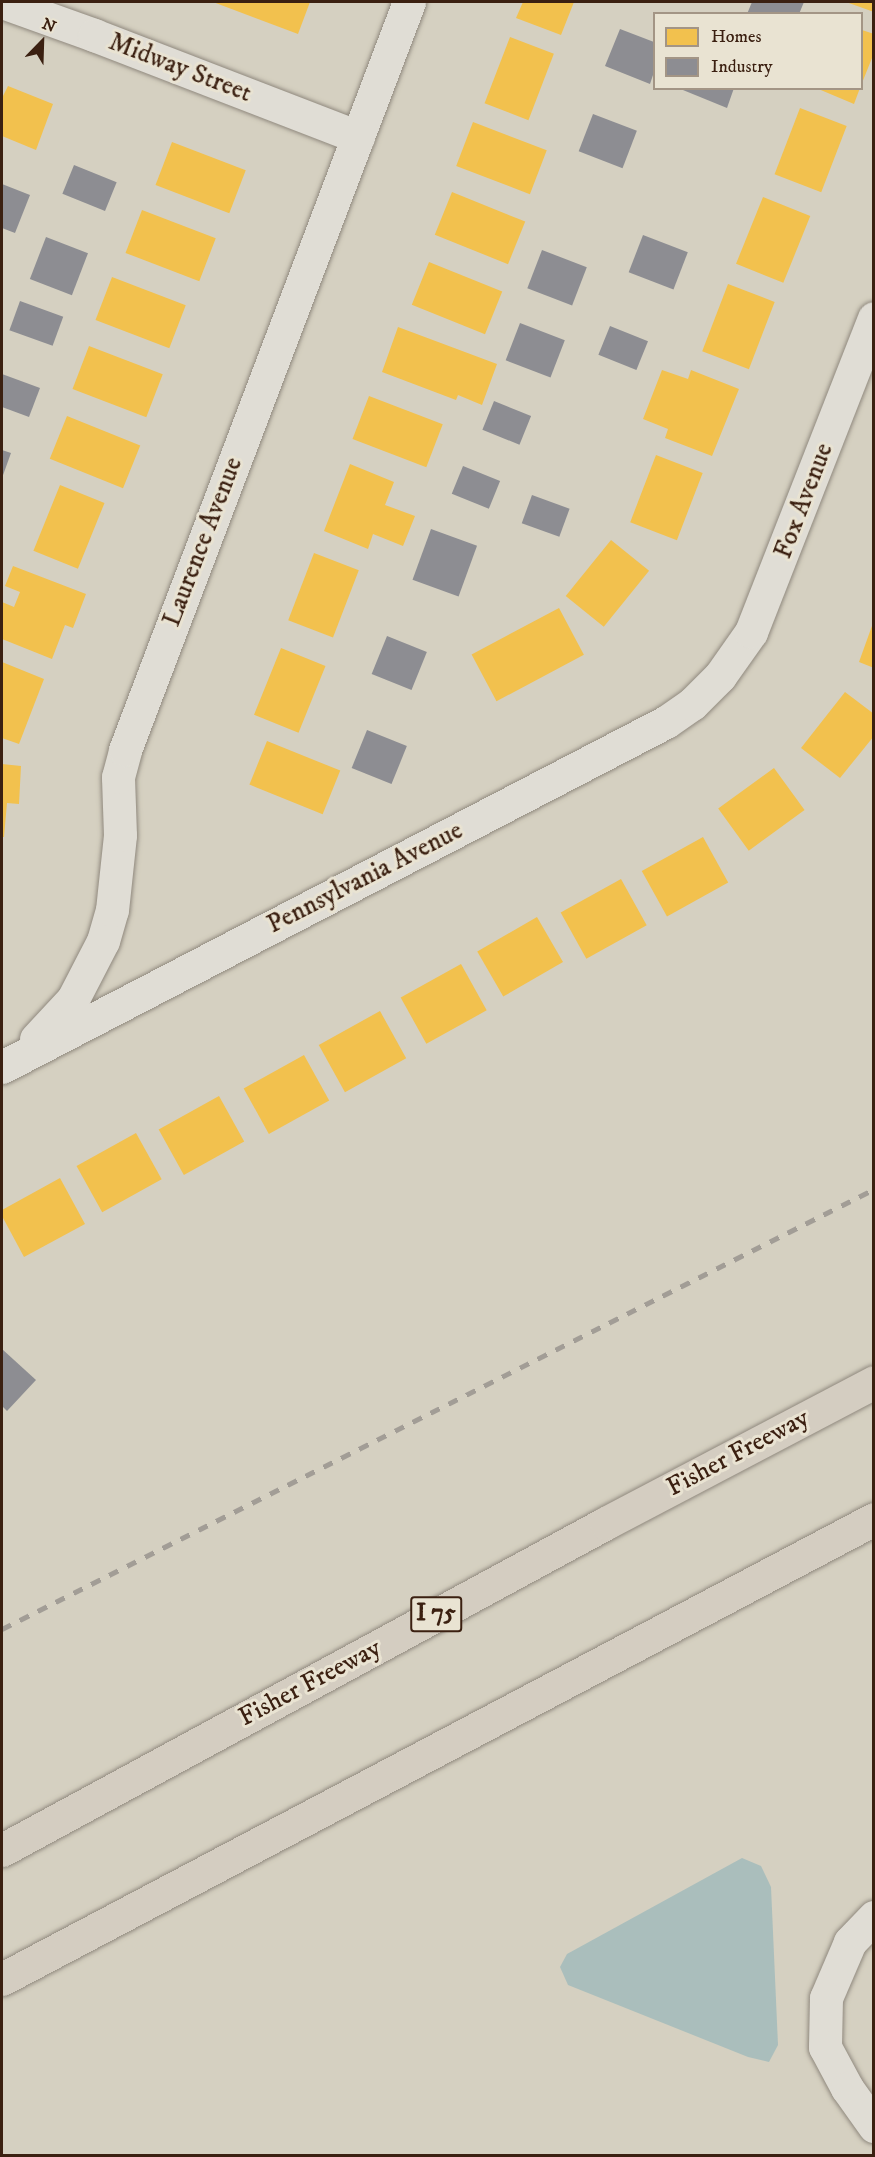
<!DOCTYPE html>
<html>
<head>
<meta charset="utf-8">
<style>
	body { margin:0 }
	#map { position:relative; width:875px; height:2157px; overflow:hidden; background:#d5d0c1; font-family:"IM FELL DW Pica",serif }
	div>[style] { position:absolute }
	.water>* { inset:0; background:#aabebc }
	.homes>* { inset:0; background:#f2c14e; transform-origin:0 0 }
	.industry>* { inset:0; background:#8d8d92; transform-origin:0 0 }
	.roads { filter:drop-shadow(0 0 2px #90897e) drop-shadow(0 0 2px #90897e) }
	.minor>* { height:33px; margin:-16.5px; padding:0 16.5px; transform-origin:16.5px; border-radius:16.5px; background:#e0ddd5 }
	.highway>* { height:33px; margin:-16.5px; padding:0 16.5px; transform-origin:16.5px; border-radius:16.5px; background:#d4cdc1 }
	.rail>* { height:4.5px; margin-top:-2.25px; transform-origin:0; background:repeating-linear-gradient(90deg,#a29d96 0 10px,transparent 0 20px) }
	span { translate:-50% -50%; white-space:nowrap; text-align:center; line-height:1.15; -webkit-text-stroke:6px #e9e3d2; paint-order:stroke }
	.shield-label span { padding:2px 4px; background:#e9e3d2; border:2px solid; border-radius:4px; -webkit-text-stroke-width:0 }
	.shield-label { font-size:24px; color:#3b2011; font-weight:700 }
	.street-label { font-size:26px; color:#3b2011 }
	.frame { position:absolute; inset:0; border:3px solid #3b2011; pointer-events:none }
	.legend { position:absolute; left:653px; top:12px; width:210px; height:78px; box-sizing:border-box; background:#e9e3d2; border:2px solid #a39585; margin:0; padding:8px 10px; list-style:none; font-size:18px; color:#3b2011 }
	.legend li { display:flex; align-items:center; gap:12px; height:30px }
	.legend b { width:30px; border:2px solid #a39585 }
	.north { position:absolute; left:12px; top:12px; width:60px; height:60px; -webkit-text-stroke:4px #e9e3d2; paint-order:stroke; rotate:23deg; font-size:16px; font-weight:700; line-height:24px; text-align:center; color:#3b2011 }
	.north::after { content:''; display:block; margin:auto; width:21px; height:27px; background:#3b2011; clip-path:polygon(50% 0,100% 100%,50% 72%,0 100%) }
</style>
</head>
<body>
<div id="map">
	<div class="water">
		<i style="clip-path:polygon(742px 1858px,761px 1866px,771px 1887px,778px 2045px,769px 2062px,748px 2057px,568px 1985px,560px 1967px,567px 1954px)"></i>
	</div>
	<div class="homes">
		<i style="clip-path:polygon(213px 2px,310px 2px,298px 34px)"></i>
		<i style="clip-path:polygon(523px 2px,574px 2px,561px 35px,516px 18px)"></i>
		<i style="clip-path:polygon(846px 2px,874px 2px,874px 12px)"></i>
		<i style="clip-path:polygon(862px 30px,874px 34px,874px 53px,862px 83px)"></i>
		<i style="left:510px;top:37px;width:47px;height:71px;rotate:21deg"></i>
		<i style="clip-path:polygon(8px 86px,53px 104px,36px 150px,2px 136px,2px 98px)"></i>
		<i style="clip-path:polygon(816px 88px,860px 88px,854px 104px)"></i>
		<i style="left:800px;top:108px;width:50px;height:71px;rotate:21deg"></i>
		<i style="left:473px;top:122px;width:79px;height:47px;rotate:21deg"></i>
		<i style="left:172px;top:142px;width:79px;height:46px;rotate:21deg"></i>
		<i style="left:452px;top:192px;width:79px;height:46px;rotate:22deg"></i>
		<i style="left:763px;top:197px;width:51px;height:72px;rotate:22deg"></i>
		<i style="left:142px;top:210px;width:79px;height:46px;rotate:21deg"></i>
		<i style="left:429px;top:262px;width:79px;height:46px;rotate:22deg"></i>
		<i style="left:112px;top:277px;width:79px;height:46px;rotate:21deg"></i>
		<i style="left:728px;top:284px;width:50px;height:72px;rotate:21deg"></i>
		<i style="clip-path:polygon(398px 327px,497px 364px,482px 405px,458px 395px,456px 400px,382px 372px)"></i>
		<i style="left:89px;top:346px;width:79px;height:46px;rotate:21deg"></i>
		<i style="clip-path:polygon(662px 370px,688px 379px,691px 370px,739px 389px,712px 456px,665px 438px,668px 429px,643px 419px)"></i>
		<i style="left:369px;top:396px;width:79px;height:46px;rotate:21deg"></i>
		<i style="left:67px;top:416px;width:79px;height:46px;rotate:22deg"></i>
		<i style="left:656px;top:455px;width:50px;height:72px;rotate:21deg"></i>
		<i style="clip-path:polygon(350px 464px,394px 482px,385px 505px,415px 516px,403px 546px,373px 534px,368px 549px,324px 531px)"></i>
		<i style="left:60px;top:485px;width:48px;height:71px;rotate:22deg"></i>
		<i style="left:611px;top:540px;width:49px;height:72px;rotate:39deg"></i>
		<i style="left:314px;top:553px;width:48px;height:72px;rotate:21deg"></i>
		<i style="clip-path:polygon(13px 566px,86px 594px,73px 628px,65px 625px,52px 659px,2px 639px,2px 602px,14px 607px,20px 592px,5px 586px)"></i>
		<i style="left:559px;top:608px;width:53px;height:99px;rotate:62deg"></i>
		<i style="clip-path:polygon(873px 623px,874px 623px,874px 668px,859px 662px)"></i>
		<i style="left:281px;top:648px;width:48px;height:72px;rotate:22deg"></i>
		<i style="clip-path:polygon(2px 662px,44px 679px,19px 744px,2px 738px)"></i>
		<i style="clip-path:polygon(845px 692px,874px 714px,874px 736px,840px 778px,801px 748px)"></i>
		<i style="left:267px;top:741px;width:79px;height:47px;rotate:22deg"></i>
		<i style="clip-path:polygon(2px 764px,21px 766px,19px 804px,7px 803px,4px 837px,2px 837px)"></i>
		<i style="left:774px;top:768px;width:52px;height:69px;rotate:54deg"></i>
		<i style="left:703px;top:837px;width:52px;height:70px;rotate:61deg"></i>
		<i style="left:621px;top:879px;width:53px;height:69px;rotate:61deg"></i>
		<i style="left:537px;top:917px;width:52px;height:69px;rotate:60deg"></i>
		<i style="left:461px;top:964px;width:53px;height:69px;rotate:61deg"></i>
		<i style="left:380px;top:1011px;width:54px;height:70px;rotate:61deg"></i>
		<i style="left:304px;top:1055px;width:52px;height:69px;rotate:61deg"></i>
		<i style="left:219px;top:1096px;width:52px;height:69px;rotate:61deg"></i>
		<i style="left:136px;top:1133px;width:53px;height:68px;rotate:61deg"></i>
		<i style="clip-path:polygon(60px 1178px,85px 1224px,24px 1257px,2px 1216px,2px 1210px)"></i>
	</div>
	<div class="industry">
		<i style="clip-path:polygon(752px 2px,804px 2px,799px 14px,747px 14px)"></i>
		<i style="clip-path:polygon(620px 29px,654px 42px,654px 72px,650px 84px,605px 66px)"></i>
		<i style="clip-path:polygon(678px 88px,734px 88px,727px 108px)"></i>
		<i style="left:593px;top:114px;width:47px;height:40px;rotate:21deg"></i>
		<i style="left:74px;top:165px;width:46px;height:31px;rotate:22deg"></i>
		<i style="clip-path:polygon(2px 184px,30px 195px,15px 233px,2px 228px)"></i>
		<i style="left:643px;top:235px;width:48px;height:40px;rotate:21deg"></i>
		<i style="left:46px;top:237px;width:45px;height:45px;rotate:21deg"></i>
		<i style="left:542px;top:250px;width:48px;height:41px;rotate:21deg"></i>
		<i style="left:20px;top:301px;width:46px;height:31px;rotate:20deg"></i>
		<i style="left:520px;top:323px;width:48px;height:40px;rotate:21deg"></i>
		<i style="left:610px;top:326px;width:41px;height:31px;rotate:22deg"></i>
		<i style="clip-path:polygon(2px 374px,40px 388px,29px 417px,2px 407px)"></i>
		<i style="left:494px;top:401px;width:40px;height:31px;rotate:22deg"></i>
		<i style="clip-path:polygon(2px 450px,11px 453px,2px 478px)"></i>
		<i style="left:463px;top:466px;width:40px;height:30px;rotate:22deg"></i>
		<i style="left:532px;top:495px;width:40px;height:30px;rotate:20deg"></i>
		<i style="left:431px;top:529px;width:49px;height:54px;rotate:20deg"></i>
		<i style="left:387px;top:636px;width:43px;height:41px;rotate:22deg"></i>
		<i style="left:367px;top:730px;width:43px;height:41px;rotate:22deg"></i>
		<i style="clip-path:polygon(2px 1349px,36px 1380px,7px 1411px,2px 1406px)"></i>
	</div>
	<div class="roads">
		<div class="minor">
			<i style="left:2px;top:2px;width:98px;rotate:19.7deg"></i>
			<i style="left:94px;top:35px;width:283px;rotate:21.1deg"></i>
			<i style="left:36px;top:1039px;width:54px;rotate:-47.2deg"></i>
			<i style="left:73px;top:999px;width:65px;rotate:-62.7deg"></i>
			<i style="left:103px;top:941px;width:32px;rotate:-74deg"></i>
			<i style="left:112px;top:910px;width:75px;rotate:-83.9deg"></i>
			<i style="left:120px;top:835px;width:58px;rotate:-92deg"></i>
			<i style="left:118px;top:777px;width:28px;rotate:-75deg"></i>
			<i style="left:125px;top:750px;width:800px;rotate:-69.21deg"></i>
			<i style="left:2px;top:1067px;width:748px;rotate:-27.46deg"></i>
			<i style="left:666px;top:722px;width:32px;rotate:-35deg"></i>
			<i style="left:692px;top:704px;width:40px;rotate:-45deg"></i>
			<i style="left:720px;top:676px;width:54px;rotate:-54.8deg"></i>
			<i style="left:751px;top:632px;width:337px;rotate:-68.6deg"></i>
			<i style="left:874px;top:1917px;width:35px;rotate:134deg"></i>
			<i style="left:850px;top:1942px;width:61px;rotate:113.2deg"></i>
			<i style="left:826px;top:1998px;width:49px;rotate:91.2deg"></i>
			<i style="left:825px;top:2047px;width:47px;rotate:61.8deg"></i>
			<i style="left:847px;top:2088px;width:47px;rotate:54.6deg"></i>
		</div>
		<div class="highway">
			<i style="left:2px;top:1850px;width:687px;rotate:-28.43deg"></i>
			<i style="left:606px;top:1523px;width:303px;rotate:-27.7deg"></i>
			<i style="left:2px;top:1979px;width:986px;rotate:-27.81deg"></i>
		</div>
	</div>
	<div class="rail">
		<i style="left:2px;top:1629px;width:977px;rotate:-26.77deg"></i>
	</div>
	<div class="shield-label">
		<span style="left:436px;top:1614px">I 75</span>
	</div>
	<div class="street-label">
		<span style="left:180px;top:68px;rotate:21deg">Midway Street</span>
		<span style="left:804px;top:501px;rotate:-69deg">Fox Avenue</span>
		<span style="left:203px;top:542px;rotate:-69deg">Laurence Avenue</span>
		<span style="left:365px;top:878px;rotate:-27deg">Pennsylvania Avenue</span>
		<span style="left:738px;top:1453px;rotate:-28deg">Fisher Freeway</span>
		<span style="left:310px;top:1683px;rotate:-28deg">Fisher Freeway</span>
	</div>
	<div class="frame"></div>
	<ul class="legend">
	<li><b style="height:16px;background:#f2c14e"></b>Homes</li>
	<li><b style="height:16px;background:#8d8d92"></b>Industry</li>
	</ul>
	<div class="north">N</div>
</div>
</body>
</html>
